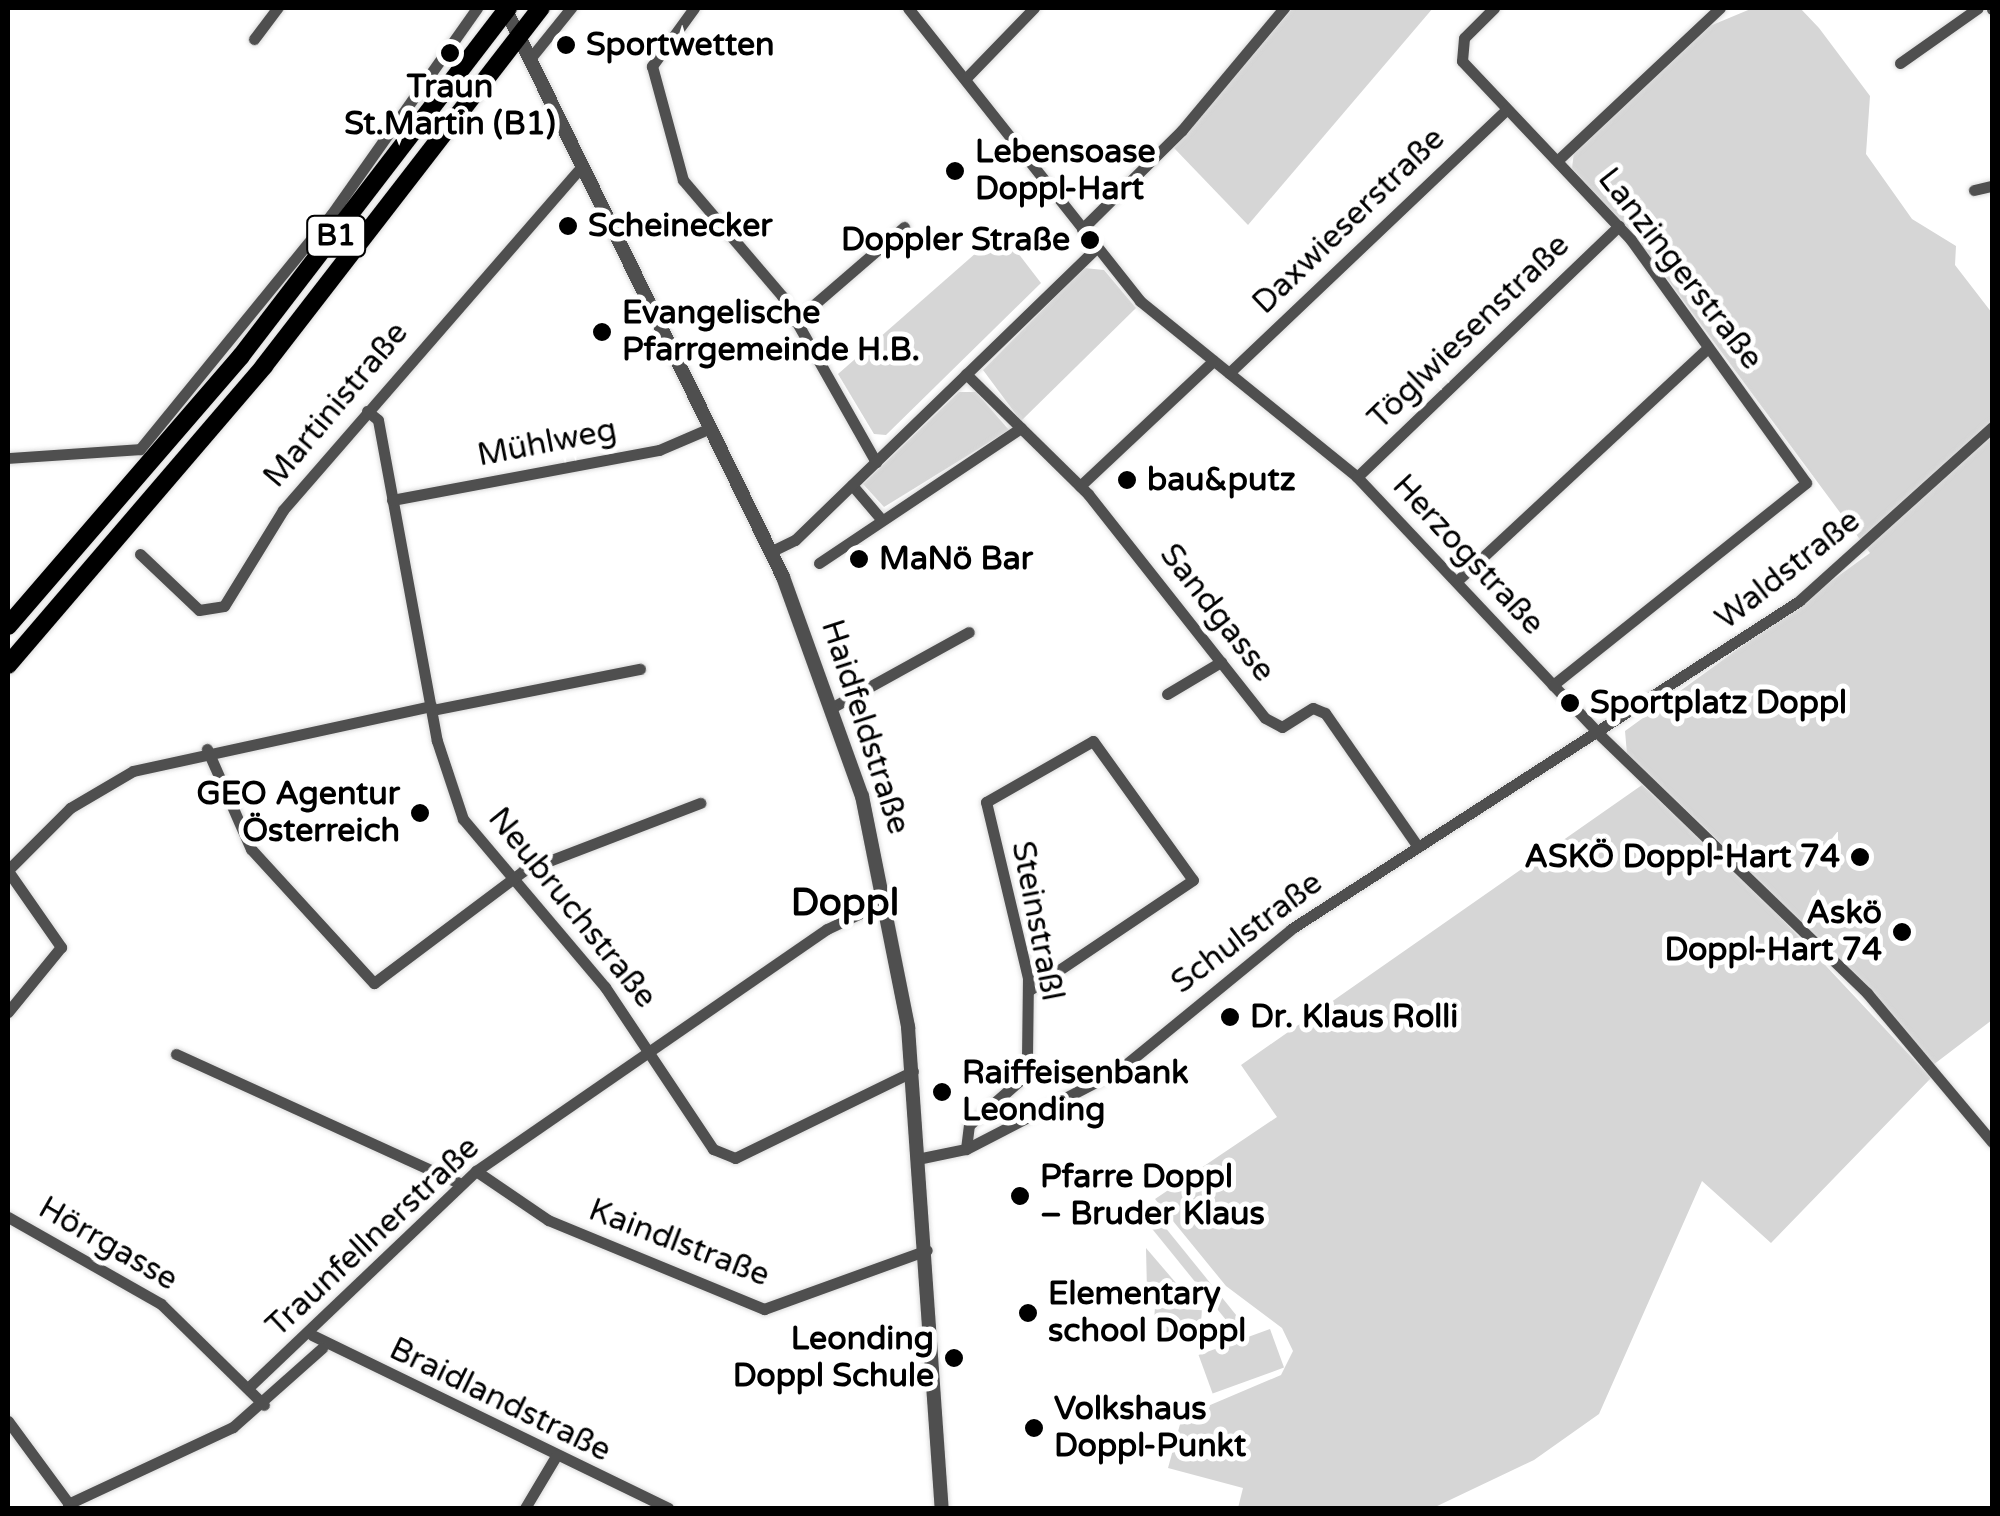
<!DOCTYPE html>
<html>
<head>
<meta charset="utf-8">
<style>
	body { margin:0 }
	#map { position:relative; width:2000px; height:1516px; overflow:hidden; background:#fff; font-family:"Varela Round",sans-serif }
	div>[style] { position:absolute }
	.green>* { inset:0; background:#d6d6d6; transform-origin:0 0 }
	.roads { filter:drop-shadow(0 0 2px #dbdbdb) drop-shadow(0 0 2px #dbdbdb) }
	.minor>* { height:11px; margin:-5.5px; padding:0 5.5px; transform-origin:5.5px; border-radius:5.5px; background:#4f4f4f }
	.tertiary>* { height:14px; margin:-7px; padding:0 7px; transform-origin:7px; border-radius:7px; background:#4f4f4f }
	.primary>* { height:18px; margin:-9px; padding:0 9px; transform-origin:9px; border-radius:9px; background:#000 }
	.dots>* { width:28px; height:28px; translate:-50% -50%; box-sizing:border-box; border:5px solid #fff; border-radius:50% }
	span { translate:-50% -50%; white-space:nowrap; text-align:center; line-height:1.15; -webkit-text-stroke:10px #fff; paint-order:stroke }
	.shield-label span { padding:2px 8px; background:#fff; border:2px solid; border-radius:8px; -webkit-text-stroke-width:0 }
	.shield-label { font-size:30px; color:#000; font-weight:700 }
	.poi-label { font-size:32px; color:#000; font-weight:700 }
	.left { translate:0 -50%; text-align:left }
	.right { translate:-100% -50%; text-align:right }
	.street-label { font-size:32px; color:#000 }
	.quarter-label { font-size:38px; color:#000; font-weight:700 }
	.frame { position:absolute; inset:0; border:10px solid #000; pointer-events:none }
</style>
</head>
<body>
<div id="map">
	<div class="green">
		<i style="clip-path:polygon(1293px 8px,1433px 8px,1248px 225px,1174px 148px)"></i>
		<i style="clip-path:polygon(1753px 8px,1800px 8px,1819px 28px,1870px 96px,1866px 154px,1912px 219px,1956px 246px,1955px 265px,1992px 313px,1992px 1020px,1933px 1065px,1745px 867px,1739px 873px,1931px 1078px,1771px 1243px,1702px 1181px,1599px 1414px,1534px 1460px,1433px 1508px,1238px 1508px,1243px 1488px,1168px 1468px,1182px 1417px,1281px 1375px,1293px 1351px,1282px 1328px,1226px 1286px,1155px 1199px,1277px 1117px,1241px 1065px,1642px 785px,1738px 873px,1745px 866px,1627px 754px,1625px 731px,1870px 553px,1654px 261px,1572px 168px,1574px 152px,1705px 28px)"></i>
		<i style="clip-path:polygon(1001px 231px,1041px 283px,886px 435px,874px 434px,838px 374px)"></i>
		<i style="clip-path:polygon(1084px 268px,1104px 270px,1136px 308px,1021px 421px,983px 370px)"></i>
		<i style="clip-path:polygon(959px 392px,976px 392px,1009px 430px,884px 507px,863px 484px)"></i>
		<i style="left:1143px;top:1200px;width:163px;height:11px;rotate:51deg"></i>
		<i style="clip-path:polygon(1146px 1248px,1176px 1283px,1147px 1291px)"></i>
		<i style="left:1155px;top:1307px;width:47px;height:28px;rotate:4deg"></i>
		<i style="left:1270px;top:1329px;width:41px;height:76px;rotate:70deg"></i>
	</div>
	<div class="roads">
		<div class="minor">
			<i style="left:694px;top:8px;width:72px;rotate:125.9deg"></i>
			<i style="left:652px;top:66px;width:118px;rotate:74.8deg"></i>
			<i style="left:683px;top:180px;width:153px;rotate:49.5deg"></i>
			<i style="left:782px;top:296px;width:191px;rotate:60.5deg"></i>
			<i style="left:908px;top:8px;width:374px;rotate:51.6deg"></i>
			<i style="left:1140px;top:301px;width:279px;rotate:39deg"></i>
			<i style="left:1357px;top:477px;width:356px;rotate:46.7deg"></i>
			<i style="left:1601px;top:736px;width:370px;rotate:44deg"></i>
			<i style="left:1867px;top:993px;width:194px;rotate:50deg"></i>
			<i style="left:1494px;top:8px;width:42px;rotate:135deg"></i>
			<i style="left:1464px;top:38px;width:23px;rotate:95deg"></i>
			<i style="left:1462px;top:61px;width:246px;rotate:46.6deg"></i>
			<i style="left:1631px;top:240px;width:299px;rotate:54.2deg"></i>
			<i style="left:1806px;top:483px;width:324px;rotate:141.4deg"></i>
			<i style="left:1992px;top:8px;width:1px;rotate:90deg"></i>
			<i style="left:254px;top:39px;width:39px;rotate:-53deg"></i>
			<i style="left:529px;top:60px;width:67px;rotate:-51.1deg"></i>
			<i style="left:1900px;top:63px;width:95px;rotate:-35.2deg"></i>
			<i style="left:968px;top:76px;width:95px;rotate:-45.9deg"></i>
			<i style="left:1558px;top:160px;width:222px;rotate:-43.2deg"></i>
			<i style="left:1974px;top:190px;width:18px;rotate:-13deg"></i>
			<i style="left:1082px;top:229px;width:141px;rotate:-44.7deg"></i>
			<i style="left:1182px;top:130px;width:159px;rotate:-50.1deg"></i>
			<i style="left:795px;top:321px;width:144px;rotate:-40.8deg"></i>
			<i style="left:1229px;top:373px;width:383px;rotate:-43.5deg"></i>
			<i style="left:966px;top:374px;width:171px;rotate:44.5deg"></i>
			<i style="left:1088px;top:494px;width:285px;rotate:51.7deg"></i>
			<i style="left:1265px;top:718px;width:19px;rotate:28deg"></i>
			<i style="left:1282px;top:727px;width:36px;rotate:-32deg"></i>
			<i style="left:1313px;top:708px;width:13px;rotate:23deg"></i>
			<i style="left:1325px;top:713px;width:163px;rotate:55.2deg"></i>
			<i style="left:367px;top:411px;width:14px;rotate:39deg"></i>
			<i style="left:378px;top:420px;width:326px;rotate:79.6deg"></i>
			<i style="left:437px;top:741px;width:82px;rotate:71.6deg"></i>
			<i style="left:463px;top:819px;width:220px;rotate:49.8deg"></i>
			<i style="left:605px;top:987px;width:195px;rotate:56.3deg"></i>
			<i style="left:713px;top:1149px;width:24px;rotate:22deg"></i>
			<i style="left:735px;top:1158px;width:198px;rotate:-26deg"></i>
			<i style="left:8px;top:458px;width:132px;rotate:-3.9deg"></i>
			<i style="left:140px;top:449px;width:302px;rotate:-50.8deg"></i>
			<i style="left:331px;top:215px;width:253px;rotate:-54.8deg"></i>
			<i style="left:1357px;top:477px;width:363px;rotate:-43.8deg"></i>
			<i style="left:852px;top:485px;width:45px;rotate:49.5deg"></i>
			<i style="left:1080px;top:486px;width:183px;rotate:-43.2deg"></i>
			<i style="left:392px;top:500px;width:272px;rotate:-10.6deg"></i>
			<i style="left:659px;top:450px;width:53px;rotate:-23.2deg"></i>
			<i style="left:770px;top:552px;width:28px;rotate:-26deg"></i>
			<i style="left:795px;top:540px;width:419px;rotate:-44.1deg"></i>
			<i style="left:140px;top:554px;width:81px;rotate:43.5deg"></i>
			<i style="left:199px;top:610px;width:25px;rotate:-9deg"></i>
			<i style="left:224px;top:606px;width:113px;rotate:-58.4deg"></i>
			<i style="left:283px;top:510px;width:449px;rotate:-49deg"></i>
			<i style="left:819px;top:563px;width:243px;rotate:-33.8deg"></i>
			<i style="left:1457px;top:581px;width:341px;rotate:-42.9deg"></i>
			<i style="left:1167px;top:694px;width:63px;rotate:-30.7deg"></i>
			<i style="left:833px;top:707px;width:155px;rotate:-28.9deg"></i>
			<i style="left:432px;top:710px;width:212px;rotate:-11.2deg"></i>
			<i style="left:207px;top:749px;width:109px;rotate:66.3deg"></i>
			<i style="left:251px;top:849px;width:182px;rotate:47.5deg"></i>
			<i style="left:374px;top:983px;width:186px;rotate:-36.9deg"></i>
			<i style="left:523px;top:871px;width:190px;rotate:-21deg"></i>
			<i style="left:8px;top:870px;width:88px;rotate:-45deg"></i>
			<i style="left:70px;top:808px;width:73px;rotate:-30.4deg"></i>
			<i style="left:133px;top:771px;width:305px;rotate:-12.3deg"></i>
			<i style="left:8px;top:871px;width:93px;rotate:55.1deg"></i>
			<i style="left:61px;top:947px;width:84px;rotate:129.2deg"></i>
			<i style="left:176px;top:1054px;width:313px;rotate:24.5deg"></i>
			<i style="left:966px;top:1149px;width:24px;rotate:-83deg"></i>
			<i style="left:969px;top:1125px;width:65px;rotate:-41.3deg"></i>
			<i style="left:1018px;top:1082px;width:26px;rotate:-69deg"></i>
			<i style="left:1027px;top:1058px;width:80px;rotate:-89.3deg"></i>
			<i style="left:1028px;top:978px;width:181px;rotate:-103.4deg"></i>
			<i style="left:986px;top:802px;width:123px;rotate:-29.7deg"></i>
			<i style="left:1093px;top:741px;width:171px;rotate:54.3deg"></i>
			<i style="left:1193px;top:880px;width:197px;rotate:146.1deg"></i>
			<i style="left:922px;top:1158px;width:45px;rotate:-11.6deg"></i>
			<i style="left:966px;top:1149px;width:172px;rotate:-27.3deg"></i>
			<i style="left:1119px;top:1070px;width:222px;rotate:-39.3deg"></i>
			<i style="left:1291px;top:929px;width:605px;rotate:-32.85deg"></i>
			<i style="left:1799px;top:601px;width:260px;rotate:-42deg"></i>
			<i style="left:476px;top:1171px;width:87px;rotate:34.2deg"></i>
			<i style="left:548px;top:1220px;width:234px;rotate:22.4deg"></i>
			<i style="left:764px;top:1309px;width:173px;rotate:-19.9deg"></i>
			<i style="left:8px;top:1217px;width:176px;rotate:29.6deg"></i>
			<i style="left:161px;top:1304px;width:144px;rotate:44.4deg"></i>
			<i style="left:312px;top:1335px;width:396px;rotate:25.9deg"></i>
			<i style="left:248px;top:1388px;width:315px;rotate:-43.6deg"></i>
			<i style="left:476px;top:1171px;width:426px;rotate:-34.6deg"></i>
			<i style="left:827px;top:929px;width:68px;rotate:-25.4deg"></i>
			<i style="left:8px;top:1421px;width:108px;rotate:53.7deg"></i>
			<i style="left:68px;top:1504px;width:182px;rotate:-25deg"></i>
			<i style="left:233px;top:1427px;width:119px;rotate:-41.6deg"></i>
			<i style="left:525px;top:1508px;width:61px;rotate:-59.2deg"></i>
		</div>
		<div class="tertiary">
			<i style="left:505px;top:8px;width:633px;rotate:63.96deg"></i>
			<i style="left:783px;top:577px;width:233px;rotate:70.2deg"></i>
			<i style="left:862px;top:796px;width:236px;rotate:78.7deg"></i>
			<i style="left:908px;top:1027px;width:482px;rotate:86deg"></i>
		</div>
		<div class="primary">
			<i style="left:8px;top:626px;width:357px;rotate:-49.2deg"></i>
			<i style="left:241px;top:356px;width:439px;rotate:-52.5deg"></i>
			<i style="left:8px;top:665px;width:394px;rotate:-49.4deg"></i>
			<i style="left:264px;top:366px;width:453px;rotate:-52.3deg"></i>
		</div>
	</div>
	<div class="dots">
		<i style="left:566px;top:45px;background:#000"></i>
		<i style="left:450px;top:53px;background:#000"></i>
		<i style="left:955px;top:171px;background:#000"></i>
		<i style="left:568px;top:226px;background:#000"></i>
		<i style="left:1090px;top:240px;background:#000"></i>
		<i style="left:602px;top:332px;background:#000"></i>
		<i style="left:1127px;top:480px;background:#000"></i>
		<i style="left:859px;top:559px;background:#000"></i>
		<i style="left:1570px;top:703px;background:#000"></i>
		<i style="left:420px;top:813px;background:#000"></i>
		<i style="left:1860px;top:857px;background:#000"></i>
		<i style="left:1902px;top:932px;background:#000"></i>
		<i style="left:1230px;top:1017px;background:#000"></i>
		<i style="left:942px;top:1092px;background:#000"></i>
		<i style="left:1020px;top:1196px;background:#000"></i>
		<i style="left:1028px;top:1313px;background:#000"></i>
		<i style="left:954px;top:1358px;background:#000"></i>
		<i style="left:1034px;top:1428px;background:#000"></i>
	</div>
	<div class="shield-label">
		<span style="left:336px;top:236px">B1</span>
	</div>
	<div class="poi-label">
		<span class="left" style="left:586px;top:45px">Sportwetten</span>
		<span style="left:450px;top:106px">Traun<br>St.Martin (B1)</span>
		<span class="left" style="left:975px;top:171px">Lebensoase<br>Doppl-Hart</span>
		<span class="left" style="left:588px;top:226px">Scheinecker</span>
		<span class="right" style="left:1070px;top:240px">Doppler Straße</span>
		<span class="left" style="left:622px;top:332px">Evangelische<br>Pfarrgemeinde H.B.</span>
		<span class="left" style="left:1147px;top:480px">bau&amp;putz</span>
		<span class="left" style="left:879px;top:559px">MaNö Bar</span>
		<span class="left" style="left:1590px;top:703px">Sportplatz Doppl</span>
		<span class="right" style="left:400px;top:813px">GEO Agentur<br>Österreich</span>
		<span class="right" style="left:1840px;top:857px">ASKÖ Doppl-Hart 74</span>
		<span class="right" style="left:1882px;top:932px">Askö<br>Doppl-Hart 74</span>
		<span class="left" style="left:1250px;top:1017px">Dr. Klaus Rolli</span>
		<span class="left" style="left:962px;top:1092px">Raiffeisenbank<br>Leonding</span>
		<span class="left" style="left:1040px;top:1196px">Pfarre Doppl<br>– Bruder Klaus</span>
		<span class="left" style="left:1048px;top:1313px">Elementary<br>school Doppl</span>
		<span class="right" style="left:934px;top:1358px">Leonding<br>Doppl Schule</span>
		<span class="left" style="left:1054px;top:1428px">Volkshaus<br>Doppl-Punkt</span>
	</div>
	<div class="street-label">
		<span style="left:1349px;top:221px;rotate:-44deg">Daxwieserstraße</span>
		<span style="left:1680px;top:269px;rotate:52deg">Lanzingerstraße</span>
		<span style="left:1469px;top:332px;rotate:-44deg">Töglwiesenstraße</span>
		<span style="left:336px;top:405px;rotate:-50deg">Martinistraße</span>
		<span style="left:547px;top:443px;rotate:-11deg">Mühlweg</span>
		<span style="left:1468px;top:555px;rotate:47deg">Herzogstraße</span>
		<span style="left:1788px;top:570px;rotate:-38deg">Waldstraße</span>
		<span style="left:1217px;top:613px;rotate:52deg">Sandgasse</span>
		<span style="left:865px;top:727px;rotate:72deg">Haidfeldstraße</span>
		<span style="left:572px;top:908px;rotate:51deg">Neubruchstraße</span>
		<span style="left:1037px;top:921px;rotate:79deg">Steinstraßl</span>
		<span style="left:1247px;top:933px;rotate:-37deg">Schulstraße</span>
		<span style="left:373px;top:1237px;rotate:-43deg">Traunfellnerstraße</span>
		<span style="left:679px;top:1243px;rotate:21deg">Kaindlstraße</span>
		<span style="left:108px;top:1244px;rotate:30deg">Hörrgasse</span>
		<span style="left:500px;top:1400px;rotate:26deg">Braidlandstraße</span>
	</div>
	<div class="quarter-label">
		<span style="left:845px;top:904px">Doppl</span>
	</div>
	<div class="frame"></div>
</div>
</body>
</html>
